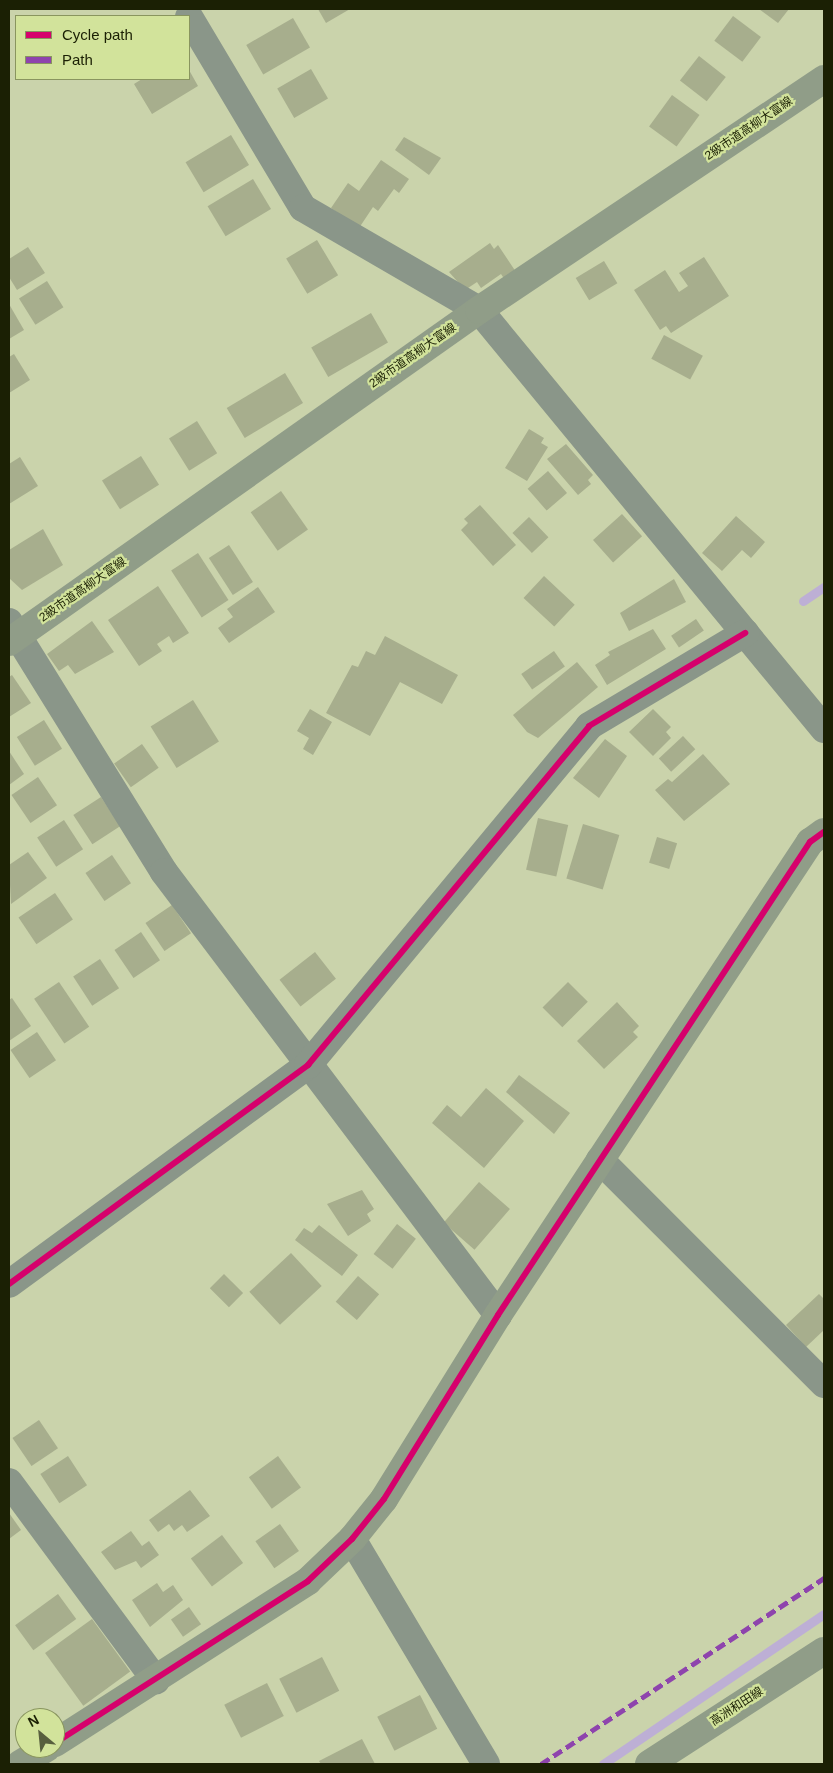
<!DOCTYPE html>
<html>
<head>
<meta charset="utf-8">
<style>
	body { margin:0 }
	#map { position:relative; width:833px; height:1773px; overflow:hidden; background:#cad3ab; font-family:Arial,"Noto Sans JP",sans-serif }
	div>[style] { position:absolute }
	.stream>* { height:9px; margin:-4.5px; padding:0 4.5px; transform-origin:4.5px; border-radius:4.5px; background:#bdafd5 }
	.building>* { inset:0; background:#a7ae8d; transform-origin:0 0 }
	.street>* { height:28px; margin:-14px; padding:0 14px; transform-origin:14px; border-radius:14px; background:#8a9689 }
	.secondary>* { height:28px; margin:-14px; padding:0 14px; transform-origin:14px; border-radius:14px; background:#909d88 }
	.quiet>* { height:5px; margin-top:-2.5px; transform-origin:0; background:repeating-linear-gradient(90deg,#8e44ad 0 10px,transparent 0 15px) }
	.cycleway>* { height:6px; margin:-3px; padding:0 3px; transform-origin:3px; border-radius:3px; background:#d6006c }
	span { translate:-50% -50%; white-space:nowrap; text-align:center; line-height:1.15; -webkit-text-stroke:4.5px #d2e39b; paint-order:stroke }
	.street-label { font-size:12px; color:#1b2004 }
	.frame { position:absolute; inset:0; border:10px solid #1b2004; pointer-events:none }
	.legend { position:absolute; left:15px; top:15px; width:175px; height:65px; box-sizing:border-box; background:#d2e39b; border:1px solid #89955f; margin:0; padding:6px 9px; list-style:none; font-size:15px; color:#1b2004 }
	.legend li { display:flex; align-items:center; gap:10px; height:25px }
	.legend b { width:25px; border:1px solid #89955f }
	.north { position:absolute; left:15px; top:1708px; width:50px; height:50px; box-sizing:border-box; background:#d2e39b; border:1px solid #89955f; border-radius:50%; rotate:332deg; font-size:14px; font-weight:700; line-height:20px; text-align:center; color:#1b2004 }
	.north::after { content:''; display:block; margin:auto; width:18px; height:22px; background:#585f3e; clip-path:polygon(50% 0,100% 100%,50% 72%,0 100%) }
</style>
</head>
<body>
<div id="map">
	<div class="stream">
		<i style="left:803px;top:601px;width:25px;rotate:-34deg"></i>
		<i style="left:603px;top:1764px;width:267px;rotate:-34.2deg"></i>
	</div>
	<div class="building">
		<i style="clip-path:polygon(318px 9px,350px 9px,326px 23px)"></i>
		<i style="clip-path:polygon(759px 9px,789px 9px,778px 23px)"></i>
		<i style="left:733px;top:16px;width:35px;height:31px;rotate:37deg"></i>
		<i style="left:293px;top:18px;width:34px;height:54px;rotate:60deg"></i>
		<i style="left:699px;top:56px;width:34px;height:31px;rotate:38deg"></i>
		<i style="left:311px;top:69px;width:34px;height:39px;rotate:60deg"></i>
		<i style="clip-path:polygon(189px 70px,198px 86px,152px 114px,134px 84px,142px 79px,189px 79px)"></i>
		<i style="left:672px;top:95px;width:34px;height:39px;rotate:36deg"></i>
		<i style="left:231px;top:135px;width:35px;height:53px;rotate:59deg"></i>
		<i style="clip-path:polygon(404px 137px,441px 158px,429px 175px,395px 150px)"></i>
		<i style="clip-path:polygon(381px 160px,409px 179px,399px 193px,394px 189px,378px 211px,373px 207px,359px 228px,331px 208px,348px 183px,359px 191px)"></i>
		<i style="left:253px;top:179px;width:35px;height:53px;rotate:59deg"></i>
		<i style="left:317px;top:240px;width:41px;height:36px;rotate:59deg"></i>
		<i style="clip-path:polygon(490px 243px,494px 249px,498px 245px,516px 272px,505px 280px,501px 274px,481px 288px,477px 282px,465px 290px,449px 272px)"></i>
		<i style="clip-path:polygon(28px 247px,45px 273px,17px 290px,9px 277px,9px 259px)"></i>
		<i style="clip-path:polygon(704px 257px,729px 296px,671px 333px,666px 326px,660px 330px,634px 290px,665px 270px,679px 292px,688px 286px,679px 273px)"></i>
		<i style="left:604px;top:261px;width:26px;height:33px;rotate:59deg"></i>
		<i style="left:47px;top:281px;width:31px;height:33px;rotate:58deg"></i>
		<i style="clip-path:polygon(9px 304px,24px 330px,9px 339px)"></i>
		<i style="left:371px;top:313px;width:34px;height:69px;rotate:60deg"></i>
		<i style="left:664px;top:335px;width:44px;height:27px;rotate:28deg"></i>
		<i style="clip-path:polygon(14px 354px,30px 380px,9px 393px,9px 357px)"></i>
		<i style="left:285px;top:373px;width:35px;height:68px;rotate:59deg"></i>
		<i style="left:197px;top:421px;width:38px;height:33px;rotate:58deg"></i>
		<i style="clip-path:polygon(529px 429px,544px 438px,541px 443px,548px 447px,527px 481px,505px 468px)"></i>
		<i style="clip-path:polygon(566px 444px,593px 475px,588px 480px,591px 484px,578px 495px,547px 459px)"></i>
		<i style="left:141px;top:456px;width:34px;height:46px;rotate:58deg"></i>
		<i style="clip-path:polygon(20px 457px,38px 486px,9px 504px,9px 464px)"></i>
		<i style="left:548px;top:471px;width:29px;height:27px;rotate:49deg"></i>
		<i style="left:281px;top:491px;width:47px;height:37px;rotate:55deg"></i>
		<i style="clip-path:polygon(480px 505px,516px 545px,493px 566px,461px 530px,468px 523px,464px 519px)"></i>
		<i style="left:622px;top:514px;width:30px;height:39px;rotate:48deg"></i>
		<i style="clip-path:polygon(736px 516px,765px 542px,751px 558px,742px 550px,722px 571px,702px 553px)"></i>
		<i style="left:529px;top:517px;width:28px;height:23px;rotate:46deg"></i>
		<i style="clip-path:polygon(43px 529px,63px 565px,22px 590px,9px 578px,9px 550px)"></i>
		<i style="left:229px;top:545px;width:44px;height:24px;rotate:57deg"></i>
		<i style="left:198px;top:553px;width:56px;height:32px;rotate:57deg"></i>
		<i style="left:544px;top:576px;width:42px;height:30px;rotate:43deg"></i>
		<i style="clip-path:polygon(674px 579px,686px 602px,629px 631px,620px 613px)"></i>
		<i style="clip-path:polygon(158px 586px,189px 633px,173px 643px,169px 636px,157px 644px,162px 651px,139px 666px,108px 620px)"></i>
		<i style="clip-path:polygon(258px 587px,275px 612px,229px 643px,218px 628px,233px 617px,227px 609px)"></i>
		<i style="left:696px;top:619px;width:14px;height:30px;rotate:56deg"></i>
		<i style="clip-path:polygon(92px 621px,114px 652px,75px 674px,68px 665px,59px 671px,47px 654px)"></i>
		<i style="clip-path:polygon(653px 629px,666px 649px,607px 685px,595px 665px,610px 655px,608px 652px)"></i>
		<i style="clip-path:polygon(385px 636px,458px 675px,442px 704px,400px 682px,370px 736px,326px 713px,352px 665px,358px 667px,366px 651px,375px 655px)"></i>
		<i style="left:554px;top:651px;width:19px;height:40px;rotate:55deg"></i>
		<i style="clip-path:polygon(577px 662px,598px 687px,538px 738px,527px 732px,513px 715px)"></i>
		<i style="clip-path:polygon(12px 675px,31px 703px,9px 717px,9px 677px)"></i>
		<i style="left:193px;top:700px;width:49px;height:50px;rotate:58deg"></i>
		<i style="clip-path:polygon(310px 709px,332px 722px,313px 755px,303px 749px,309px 738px,297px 731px)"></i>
		<i style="clip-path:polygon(653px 709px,671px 727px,666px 732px,671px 738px,653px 756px,629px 732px)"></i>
		<i style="left:44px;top:720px;width:34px;height:32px;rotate:58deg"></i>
		<i style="left:683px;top:736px;width:18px;height:33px;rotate:47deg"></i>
		<i style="clip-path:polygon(605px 739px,627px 756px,599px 798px,573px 778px)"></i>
		<i style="left:142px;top:744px;width:29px;height:34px;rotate:55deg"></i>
		<i style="clip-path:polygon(9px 751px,24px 774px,9px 785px)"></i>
		<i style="clip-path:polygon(703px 754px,730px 784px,684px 821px,655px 790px,668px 779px,672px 782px)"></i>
		<i style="left:38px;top:777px;width:34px;height:32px;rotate:56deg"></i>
		<i style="left:101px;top:797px;width:35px;height:33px;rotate:57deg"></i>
		<i style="left:538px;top:818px;width:31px;height:53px;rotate:13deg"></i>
		<i style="left:64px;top:820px;width:35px;height:32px;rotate:57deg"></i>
		<i style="left:583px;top:824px;width:38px;height:57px;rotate:17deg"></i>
		<i style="left:657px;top:837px;width:21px;height:27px;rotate:17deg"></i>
		<i style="clip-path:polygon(28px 852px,47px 878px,11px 904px,9px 865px)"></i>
		<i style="left:112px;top:855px;width:34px;height:32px;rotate:56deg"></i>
		<i style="left:55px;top:893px;width:32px;height:44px;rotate:56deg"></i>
		<i style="left:172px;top:905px;width:34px;height:32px;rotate:56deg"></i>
		<i style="left:141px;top:932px;width:34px;height:32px;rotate:56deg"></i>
		<i style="left:315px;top:952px;width:34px;height:45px;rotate:52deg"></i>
		<i style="left:100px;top:959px;width:35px;height:32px;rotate:57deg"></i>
		<i style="left:59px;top:982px;width:54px;height:30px;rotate:56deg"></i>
		<i style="left:568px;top:982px;width:28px;height:36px;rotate:45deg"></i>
		<i style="clip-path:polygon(12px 998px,31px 1026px,9px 1041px,9px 1000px)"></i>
		<i style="clip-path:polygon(617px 1002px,639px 1026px,633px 1032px,638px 1037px,604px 1069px,577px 1041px)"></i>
		<i style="left:37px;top:1032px;width:34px;height:32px;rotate:56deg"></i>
		<i style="clip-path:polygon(519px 1075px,570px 1113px,554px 1134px,506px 1092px)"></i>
		<i style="clip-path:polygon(486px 1088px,524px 1121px,484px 1168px,432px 1123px,447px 1105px,461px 1117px)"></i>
		<i style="left:479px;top:1182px;width:41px;height:54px;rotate:41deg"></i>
		<i style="clip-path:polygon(362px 1190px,374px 1209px,367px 1214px,371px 1221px,348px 1236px,327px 1204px)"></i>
		<i style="left:397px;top:1224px;width:24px;height:38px;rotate:38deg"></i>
		<i style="clip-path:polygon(319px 1225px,358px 1255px,342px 1276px,295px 1240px,304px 1228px,312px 1233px)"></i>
		<i style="left:291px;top:1253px;width:45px;height:57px;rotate:47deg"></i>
		<i style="left:224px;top:1274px;width:27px;height:20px;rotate:45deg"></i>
		<i style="left:358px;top:1276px;width:28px;height:34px;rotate:41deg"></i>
		<i style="clip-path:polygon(819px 1294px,824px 1299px,824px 1330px,806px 1347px,786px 1325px)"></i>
		<i style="left:39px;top:1420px;width:34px;height:32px;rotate:56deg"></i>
		<i style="left:68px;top:1456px;width:35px;height:33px;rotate:57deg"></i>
		<i style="left:278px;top:1456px;width:39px;height:36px;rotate:54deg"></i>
		<i style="clip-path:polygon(190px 1490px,210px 1516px,187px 1532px,182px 1525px,174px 1531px,169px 1524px,158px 1532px,149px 1520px)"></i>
		<i style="clip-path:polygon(9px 1513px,21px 1530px,9px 1539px)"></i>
		<i style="left:280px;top:1524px;width:33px;height:30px;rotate:55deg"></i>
		<i style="clip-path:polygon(131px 1531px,142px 1546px,149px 1541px,159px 1555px,141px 1568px,136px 1561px,115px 1570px,101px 1552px)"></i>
		<i style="left:222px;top:1535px;width:35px;height:39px;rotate:53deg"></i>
		<i style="clip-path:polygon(157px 1583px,163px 1592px,173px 1585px,183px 1600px,150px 1627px,132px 1600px)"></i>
		<i style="left:58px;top:1594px;width:31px;height:53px;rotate:54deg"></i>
		<i style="left:189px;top:1607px;width:21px;height:22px;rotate:55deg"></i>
		<i style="left:92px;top:1619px;width:65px;height:58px;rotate:54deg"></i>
		<i style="left:322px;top:1657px;width:38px;height:48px;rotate:63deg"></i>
		<i style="left:267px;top:1683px;width:37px;height:48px;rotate:63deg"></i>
		<i style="left:420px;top:1695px;width:38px;height:48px;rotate:63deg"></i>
		<i style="clip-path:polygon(362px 1739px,375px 1764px,321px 1764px,319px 1761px)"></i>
	</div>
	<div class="street">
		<i style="left:189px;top:17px;width:222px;rotate:59.2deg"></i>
		<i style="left:303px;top:208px;width:203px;rotate:30.1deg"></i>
		<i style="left:479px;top:310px;width:543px;rotate:50.53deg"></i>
		<i style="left:9px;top:622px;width:294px;rotate:58.2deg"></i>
		<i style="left:164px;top:872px;width:555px;rotate:52.99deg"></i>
		<i style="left:600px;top:1160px;width:317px;rotate:45deg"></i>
		<i style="left:9px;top:1284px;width:371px;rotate:-36.2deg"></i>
		<i style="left:308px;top:1065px;width:440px;rotate:-50.3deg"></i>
		<i style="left:589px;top:726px;width:182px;rotate:-30.8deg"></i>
		<i style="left:9px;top:1482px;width:247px;rotate:53.5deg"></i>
		<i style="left:352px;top:1539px;width:262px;rotate:59.2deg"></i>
	</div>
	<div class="secondary">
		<i style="left:9px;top:642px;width:575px;rotate:-35.24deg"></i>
		<i style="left:479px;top:310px;width:415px;rotate:-33.8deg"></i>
		<i style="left:55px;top:1743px;width:300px;rotate:-32.6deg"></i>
		<i style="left:308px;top:1581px;width:61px;rotate:-43.7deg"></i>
		<i style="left:352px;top:1539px;width:51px;rotate:-51.3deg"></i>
		<i style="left:384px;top:1499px;width:216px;rotate:-58.2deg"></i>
		<i style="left:498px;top:1315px;width:567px;rotate:-56.59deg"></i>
		<i style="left:810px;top:842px;width:17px;rotate:-36deg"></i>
		<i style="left:20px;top:1764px;width:31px;rotate:-31deg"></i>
		<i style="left:649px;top:1764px;width:208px;rotate:-32.9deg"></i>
	</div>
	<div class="quiet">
		<i style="left:541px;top:1764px;width:339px;rotate:-33.3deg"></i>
	</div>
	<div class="cycleway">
		<i style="left:9px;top:1284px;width:371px;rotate:-36.2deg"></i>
		<i style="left:308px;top:1065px;width:440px;rotate:-50.3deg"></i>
		<i style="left:589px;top:726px;width:182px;rotate:-30.8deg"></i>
		<i style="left:55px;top:1743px;width:300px;rotate:-32.6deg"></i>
		<i style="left:308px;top:1581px;width:61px;rotate:-43.7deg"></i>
		<i style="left:352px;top:1539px;width:51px;rotate:-51.3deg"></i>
		<i style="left:384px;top:1499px;width:216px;rotate:-58.2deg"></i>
		<i style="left:498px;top:1315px;width:567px;rotate:-56.59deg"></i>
		<i style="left:810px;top:842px;width:17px;rotate:-36deg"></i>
	</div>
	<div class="street-label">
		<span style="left:749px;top:129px;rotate:-34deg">2級市道高柳大富線</span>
		<span style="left:413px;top:356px;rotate:-35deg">2級市道高柳大富線</span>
		<span style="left:83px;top:590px;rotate:-35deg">2級市道高柳大富線</span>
		<span style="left:737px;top:1707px;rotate:-33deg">高洲和田線</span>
	</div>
	<div class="frame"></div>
	<ul class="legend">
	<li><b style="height:6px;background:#d6006c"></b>Cycle path</li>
	<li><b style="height:6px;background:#8e44ad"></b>Path</li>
	</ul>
	<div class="north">N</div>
</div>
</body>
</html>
